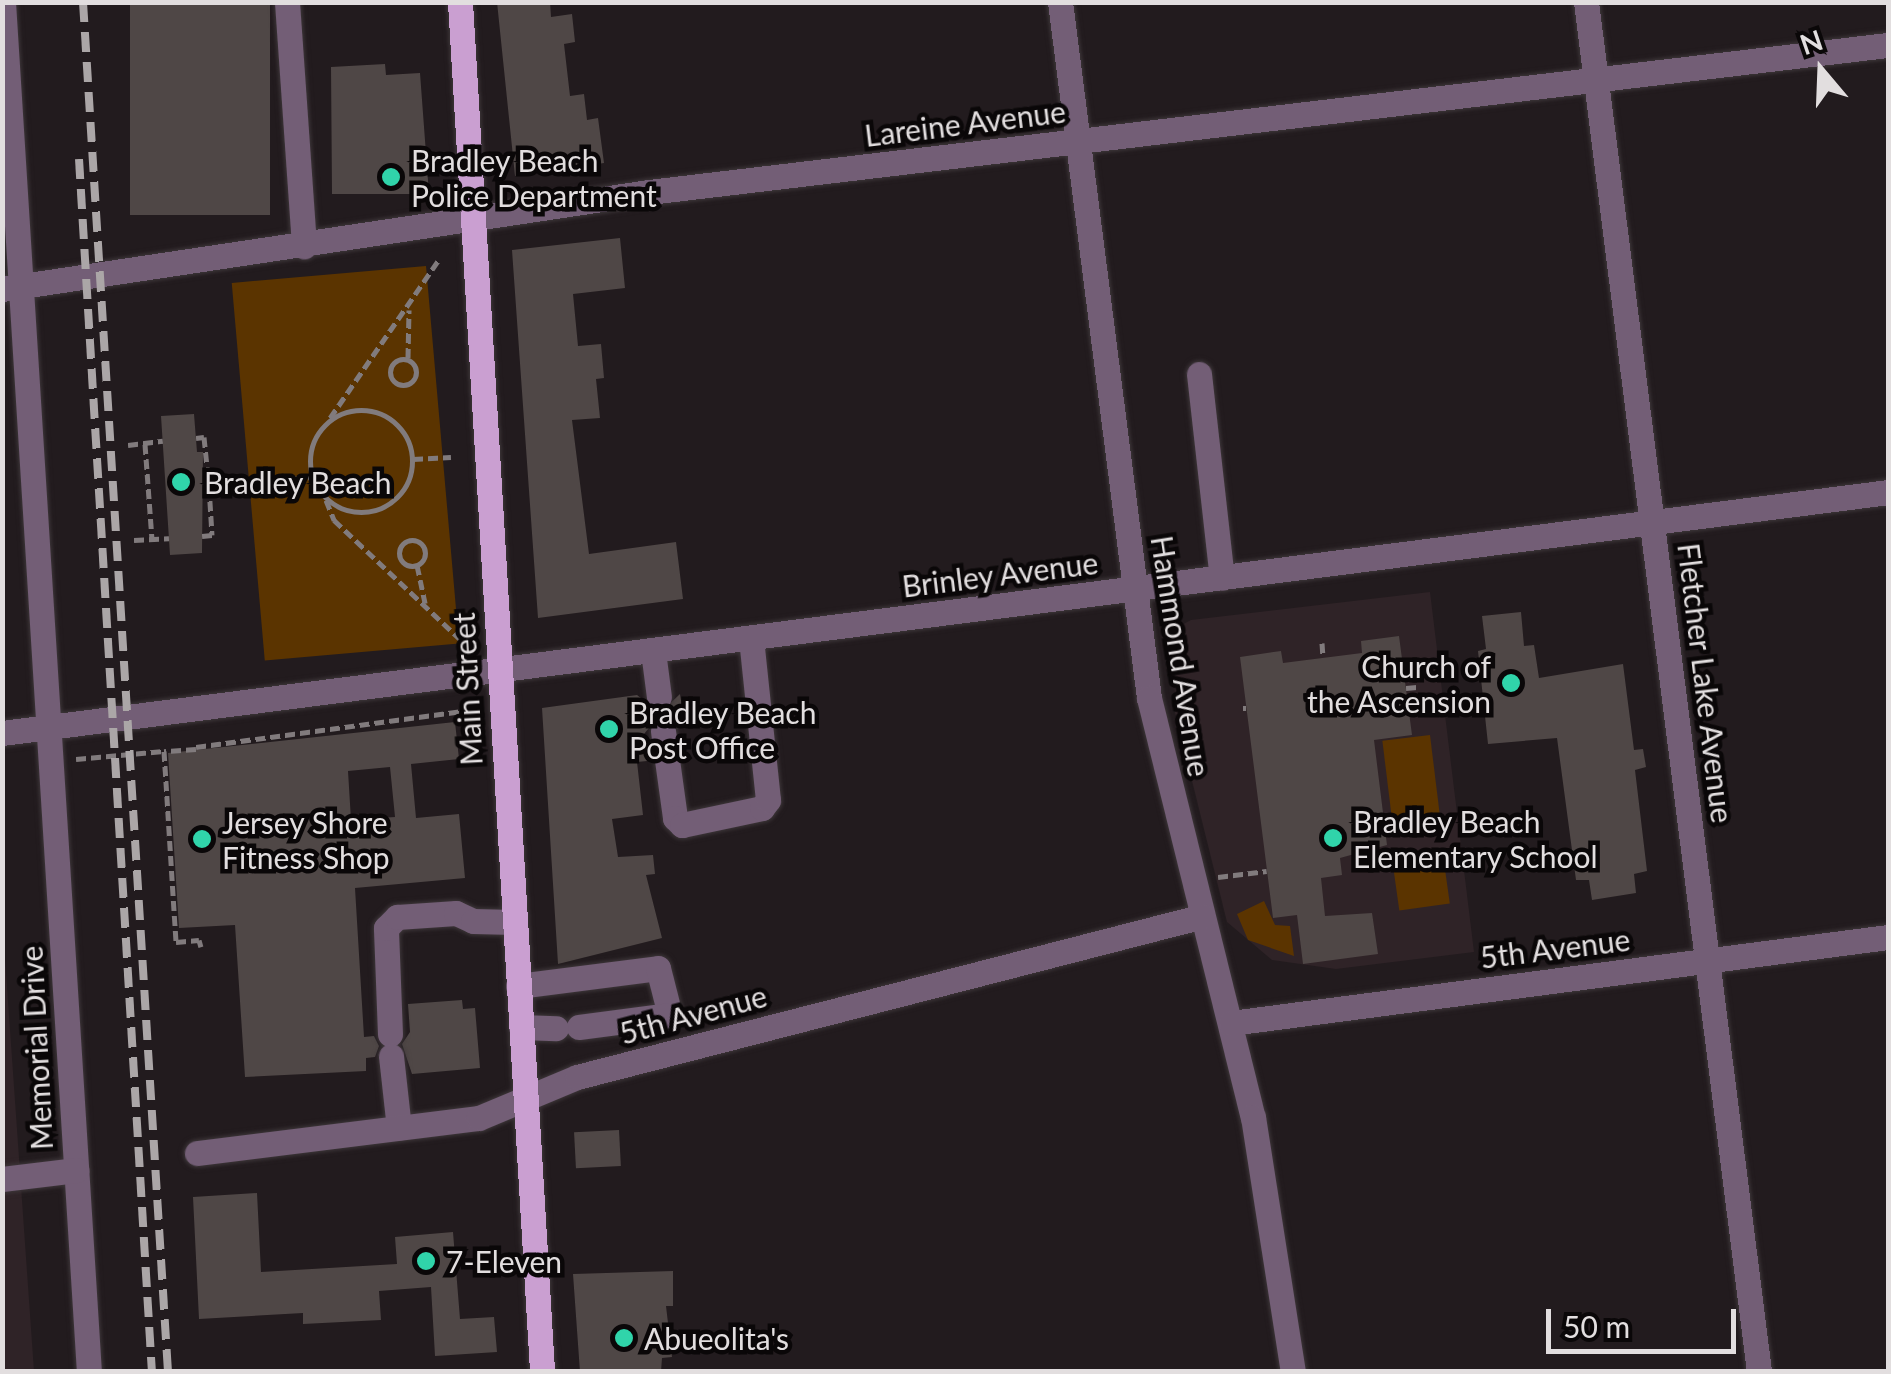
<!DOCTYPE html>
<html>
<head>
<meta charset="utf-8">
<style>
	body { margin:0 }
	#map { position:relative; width:1891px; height:1374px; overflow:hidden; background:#221b1e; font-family:Lato,sans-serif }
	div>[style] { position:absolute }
	.built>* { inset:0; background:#2f2327 }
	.green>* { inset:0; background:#5b3400; transform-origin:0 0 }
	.building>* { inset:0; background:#4f4746; transform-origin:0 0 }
	.path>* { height:5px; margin-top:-2.5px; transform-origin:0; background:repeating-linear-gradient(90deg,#817b7d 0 10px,transparent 0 15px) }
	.path>.ring { margin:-2.5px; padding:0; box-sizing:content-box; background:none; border:5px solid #817b7d; border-radius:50% }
	.roads { filter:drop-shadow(0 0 2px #3d3639) drop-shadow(0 0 2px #3d3639) }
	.minor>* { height:25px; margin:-12.5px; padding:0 12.5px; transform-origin:12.5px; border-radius:12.5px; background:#735e76 }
	.major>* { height:25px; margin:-12.5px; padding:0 12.5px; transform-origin:12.5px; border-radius:12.5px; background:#ca9fd1 }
	.rail>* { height:8px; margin-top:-4px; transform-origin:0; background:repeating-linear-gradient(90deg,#aba6a7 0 20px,transparent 0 30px) }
	.dots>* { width:28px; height:28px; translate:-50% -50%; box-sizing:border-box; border:5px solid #0a0708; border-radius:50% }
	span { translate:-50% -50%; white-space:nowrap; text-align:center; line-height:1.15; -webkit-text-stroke:9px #0a0708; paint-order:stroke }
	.street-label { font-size:30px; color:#e2dedf }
	.poi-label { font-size:30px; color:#e2dedf }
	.left { translate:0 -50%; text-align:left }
	.right { translate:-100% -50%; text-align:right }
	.frame { position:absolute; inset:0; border:5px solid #e2dedf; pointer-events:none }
	.north { position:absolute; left:1771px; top:20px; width:100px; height:100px; -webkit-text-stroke:8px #0a0708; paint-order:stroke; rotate:341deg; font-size:28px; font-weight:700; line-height:40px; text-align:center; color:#e2dedf }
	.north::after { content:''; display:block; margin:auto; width:35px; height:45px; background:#e2dedf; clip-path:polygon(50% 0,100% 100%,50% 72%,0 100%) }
	.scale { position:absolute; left:1546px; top:1309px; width:190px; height:45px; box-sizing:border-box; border:5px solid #e2dedf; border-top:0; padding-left:12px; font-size:30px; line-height:35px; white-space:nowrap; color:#e2dedf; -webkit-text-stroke:8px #0a0708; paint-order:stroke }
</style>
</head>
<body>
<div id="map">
	<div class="built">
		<i style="clip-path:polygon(1430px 592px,1474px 952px,1336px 969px,1272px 960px,1227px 922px,1175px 712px,1174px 629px,1191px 620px)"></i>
		<i style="clip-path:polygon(3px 930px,34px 1371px,3px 1371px)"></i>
	</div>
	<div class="green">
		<i style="left:426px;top:266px;width:379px;height:195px;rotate:85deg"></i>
		<i style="left:1430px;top:735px;width:90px;height:48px;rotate:83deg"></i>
		<i style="left:1443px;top:855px;width:49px;height:51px;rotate:82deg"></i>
		<i style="clip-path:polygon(1264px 901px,1275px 925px,1290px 926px,1294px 956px,1248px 940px,1237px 914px)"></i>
	</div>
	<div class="building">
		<i style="left:130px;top:2px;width:140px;height:213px"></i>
		<i style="clip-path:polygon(497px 2px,550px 2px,551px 17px,572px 14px,575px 42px,564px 44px,570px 96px,584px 94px,587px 120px,598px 118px,604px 163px,515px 176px)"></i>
		<i style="clip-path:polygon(385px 64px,386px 75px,420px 73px,429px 194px,332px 194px,331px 67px)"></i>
		<i style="clip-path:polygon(620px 238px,625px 288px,573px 294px,578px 346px,601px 344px,604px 378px,596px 379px,600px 418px,572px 420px,589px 554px,676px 542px,683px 599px,538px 618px,512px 250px)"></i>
		<i style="clip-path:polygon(194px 414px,197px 452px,203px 452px,202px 553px,170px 555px,161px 416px)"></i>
		<i style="clip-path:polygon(1521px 612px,1524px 646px,1534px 645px,1539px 678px,1623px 664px,1634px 750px,1643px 749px,1646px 767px,1635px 770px,1647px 871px,1634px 874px,1636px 893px,1592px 900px,1589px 880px,1576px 880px,1557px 738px,1488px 744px,1478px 651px,1486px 649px,1482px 616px)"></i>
		<i style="clip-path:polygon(1399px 636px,1412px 735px,1374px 740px,1387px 845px,1340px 858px,1342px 875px,1321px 878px,1325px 916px,1372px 913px,1378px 954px,1303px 964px,1297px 915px,1273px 918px,1240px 657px,1281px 651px,1283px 663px,1362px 653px,1361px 641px)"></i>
		<i style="clip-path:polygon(680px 694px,685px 727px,660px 715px,644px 734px,647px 761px,637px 762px,643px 815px,612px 819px,618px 857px,653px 855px,655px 874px,646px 875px,662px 938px,558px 964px,542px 708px,637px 695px,660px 713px)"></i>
		<i style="clip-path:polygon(evenodd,455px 722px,459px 759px,411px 764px,416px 818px,459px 814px,465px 878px,355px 888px,364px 1037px,374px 1036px,379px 1046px,375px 1057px,366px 1058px,366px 1071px,245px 1077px,235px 925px,179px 928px,168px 753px,455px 722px,390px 767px,395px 817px,351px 820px,348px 771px,390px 767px)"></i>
		<i style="clip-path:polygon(462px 1000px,463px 1009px,475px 1008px,480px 1068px,412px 1074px,402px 1044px,410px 1032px,408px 1004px)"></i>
		<i style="left:619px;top:1130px;width:36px;height:45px;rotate:87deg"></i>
		<i style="clip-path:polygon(257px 1193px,261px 1272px,397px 1264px,395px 1237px,453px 1232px,460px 1319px,494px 1317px,497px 1352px,435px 1356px,431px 1287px,379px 1291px,381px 1320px,303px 1324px,303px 1313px,199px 1319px,193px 1197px)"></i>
		<i style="clip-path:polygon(673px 1271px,673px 1306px,666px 1306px,672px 1357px,662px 1358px,661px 1372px,580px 1372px,573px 1274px)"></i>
	</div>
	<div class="path">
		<i style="left:408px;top:358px;width:48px;rotate:-88.8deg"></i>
		<i class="ring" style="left:390px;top:359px;width:21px;height:21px"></i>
		<i class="ring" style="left:310px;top:410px;width:97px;height:97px"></i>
		<i style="left:330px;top:418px;width:194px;rotate:-55.5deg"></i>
		<i style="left:196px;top:438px;width:8px;rotate:-7deg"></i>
		<i style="left:204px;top:437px;width:49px;rotate:84.2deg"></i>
		<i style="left:209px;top:486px;width:49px;rotate:86.5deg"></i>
		<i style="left:212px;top:535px;width:10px;rotate:174deg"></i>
		<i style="left:145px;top:444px;width:95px;rotate:85.8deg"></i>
		<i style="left:128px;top:445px;width:35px;rotate:-7deg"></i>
		<i style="left:413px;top:459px;width:38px;rotate:-3deg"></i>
		<i style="left:248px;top:483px;width:64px;rotate:-5.4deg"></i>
		<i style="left:326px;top:500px;width:22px;rotate:68deg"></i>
		<i style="left:334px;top:520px;width:178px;rotate:43.4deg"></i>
		<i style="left:134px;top:540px;width:35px;rotate:-3deg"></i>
		<i class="ring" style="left:399px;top:540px;width:21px;height:21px"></i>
		<i style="left:417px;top:565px;width:39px;rotate:78deg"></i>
		<i style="left:1322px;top:643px;width:14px;rotate:86deg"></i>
		<i style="left:1406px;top:688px;width:11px;rotate:-5deg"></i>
		<i style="left:1243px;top:708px;width:3px"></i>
		<i style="left:196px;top:747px;width:269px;rotate:-7.7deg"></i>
		<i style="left:463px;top:711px;width:13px;rotate:-81deg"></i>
		<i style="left:196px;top:749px;width:32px;rotate:176deg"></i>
		<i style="left:164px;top:751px;width:191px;rotate:86.4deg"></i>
		<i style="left:176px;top:942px;width:23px;rotate:-5deg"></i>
		<i style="left:199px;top:940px;width:7px;rotate:74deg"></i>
		<i style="left:76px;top:759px;width:88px;rotate:-5.2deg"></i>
		<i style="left:1218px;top:877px;width:49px;rotate:-7deg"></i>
	</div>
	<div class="roads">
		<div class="minor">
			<i style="left:3px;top:2px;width:1373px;rotate:86.41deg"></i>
			<i style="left:287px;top:2px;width:245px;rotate:86deg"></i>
			<i style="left:1060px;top:2px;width:702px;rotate:82.71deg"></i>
			<i style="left:1149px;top:698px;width:432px;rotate:76.1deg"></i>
			<i style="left:1253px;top:1117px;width:258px;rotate:81.1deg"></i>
			<i style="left:1586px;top:2px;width:1381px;rotate:82.8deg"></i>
			<i style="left:2px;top:289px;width:654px;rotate:-8.53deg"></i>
			<i style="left:649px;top:192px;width:1248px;rotate:-6.77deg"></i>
			<i style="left:1199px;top:374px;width:205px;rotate:83.6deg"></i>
			<i style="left:653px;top:651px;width:46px;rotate:82.6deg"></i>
			<i style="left:663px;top:731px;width:88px;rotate:82.1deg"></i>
			<i style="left:675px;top:818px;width:10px;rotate:45deg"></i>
			<i style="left:682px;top:825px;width:82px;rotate:-12deg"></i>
			<i style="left:762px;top:808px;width:10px;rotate:-53deg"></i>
			<i style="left:768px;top:800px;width:163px;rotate:-96deg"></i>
			<i style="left:2px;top:733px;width:1901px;rotate:-7.28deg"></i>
			<i style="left:518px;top:986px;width:141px;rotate:-7.3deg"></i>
			<i style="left:658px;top:968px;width:49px;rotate:75.7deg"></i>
			<i style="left:670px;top:1015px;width:92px;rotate:172.5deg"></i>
			<i style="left:1231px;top:1023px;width:663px;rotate:-7.46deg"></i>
			<i style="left:521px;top:1027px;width:35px;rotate:2deg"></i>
			<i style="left:390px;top:1034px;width:106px;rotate:-92.2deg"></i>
			<i style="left:386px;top:928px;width:16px;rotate:-45deg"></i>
			<i style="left:397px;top:917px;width:59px;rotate:-3.9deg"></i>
			<i style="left:456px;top:913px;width:19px;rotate:25deg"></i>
			<i style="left:473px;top:921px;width:41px;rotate:1.4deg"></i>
			<i style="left:391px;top:1056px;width:72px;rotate:83.7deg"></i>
			<i style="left:197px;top:1153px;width:284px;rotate:-7.1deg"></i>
			<i style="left:479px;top:1118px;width:106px;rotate:-22.7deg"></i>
			<i style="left:577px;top:1077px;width:646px;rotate:-14.42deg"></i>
			<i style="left:2px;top:1179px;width:75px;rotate:-6.9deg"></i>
		</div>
		<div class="major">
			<i style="left:460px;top:2px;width:1372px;rotate:86.57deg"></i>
		</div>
	</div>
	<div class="rail">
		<i style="left:83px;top:2px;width:1373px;rotate:86.45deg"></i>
		<i style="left:79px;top:159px;width:1215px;rotate:86.56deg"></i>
	</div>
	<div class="dots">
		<i style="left:391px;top:177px;background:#30d4aa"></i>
		<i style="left:181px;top:482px;background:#30d4aa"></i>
		<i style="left:1511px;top:683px;background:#30d4aa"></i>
		<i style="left:609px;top:729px;background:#30d4aa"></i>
		<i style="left:1333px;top:838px;background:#30d4aa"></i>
		<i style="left:202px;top:839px;background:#30d4aa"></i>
		<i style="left:426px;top:1261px;background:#30d4aa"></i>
		<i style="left:624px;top:1338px;background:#30d4aa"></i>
	</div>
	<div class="street-label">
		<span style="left:965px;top:123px;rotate:-7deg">Lareine Avenue</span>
		<span style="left:1000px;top:574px;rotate:-7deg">Brinley Avenue</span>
		<span style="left:1181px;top:656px;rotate:81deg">Hammond Avenue</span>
		<span style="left:1706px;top:683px;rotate:83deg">Fletcher Lake Avenue</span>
		<span style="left:467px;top:689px;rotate:-93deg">Main Street</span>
		<span style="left:1555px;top:948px;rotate:-7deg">5th Avenue</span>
		<span style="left:693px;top:1014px;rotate:-15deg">5th Avenue</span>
		<span style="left:36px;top:1048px;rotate:-93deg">Memorial Drive</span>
	</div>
	<div class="poi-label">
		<span class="left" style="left:411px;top:177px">Bradley Beach<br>Police Department</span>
		<span class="left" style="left:204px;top:482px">Bradley Beach</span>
		<span class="right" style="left:1491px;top:683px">Church of<br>the Ascension</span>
		<span class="left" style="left:629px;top:729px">Bradley Beach<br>Post Office</span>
		<span class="left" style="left:1353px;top:838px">Bradley Beach<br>Elementary School</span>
		<span class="left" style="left:222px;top:839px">Jersey Shore<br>Fitness Shop</span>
		<span class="left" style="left:446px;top:1261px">7-Eleven</span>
		<span class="left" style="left:644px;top:1338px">Abueolita's</span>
	</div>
	<div class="frame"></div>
	<div class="north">N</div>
	<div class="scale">50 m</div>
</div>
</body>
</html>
